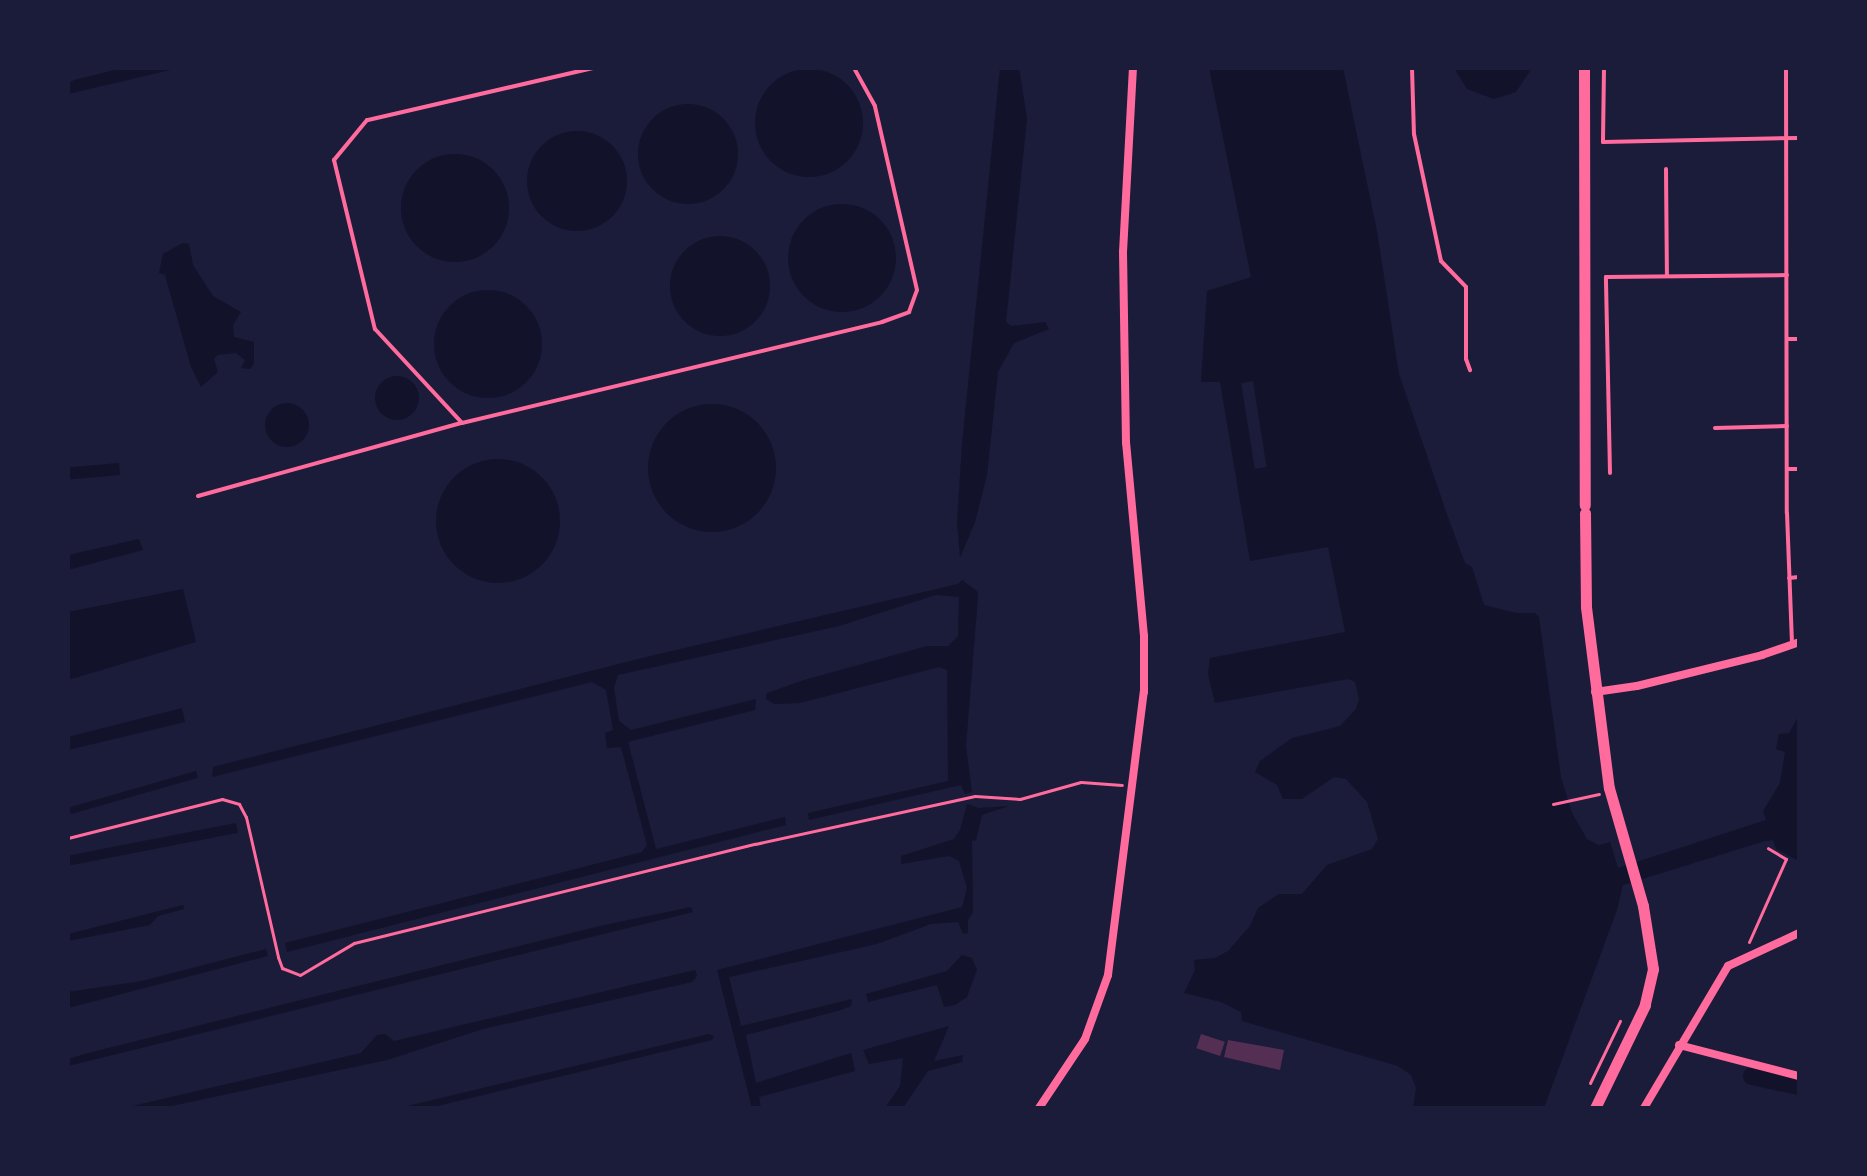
<!DOCTYPE html>
<html>
<head>
<meta charset="utf-8">
<style>
	body { margin:0 }
	#map { position:relative; width:1867px; height:1176px; overflow:hidden; background:#1b1b3a; font-family:Georgia,serif }
	div>[style] { position:absolute }
	.water>* { inset:0; background:#12122b; transform-origin:0 0 }
	.round { border-radius:50% }
	.pier>* { inset:0; background:#1b1b3a; transform-origin:0 0 }
	.canal>* { height:18px; margin:-9px; padding:0 9px; transform-origin:9px; border-radius:9px; background:#12122b }
	.building>* { inset:0; background:#542f53; transform-origin:0 0 }
	.path>* { height:3px; margin:-1.5px; padding:0 1.5px; transform-origin:1.5px; border-radius:1.5px; background:#ff6b9d }
	.service>* { height:4px; margin:-2px; padding:0 2px; transform-origin:2px; border-radius:2px; background:#ff6b9d }
	.minor>* { height:8px; margin:-4px; padding:0 4px; transform-origin:4px; border-radius:4px; background:#ff6b9d }
	.secondary>* { height:11px; margin:-5.5px; padding:0 5.5px; transform-origin:5.5px; border-radius:5.5px; background:#ff6b9d }
	span { translate:-50% -50%; white-space:nowrap; text-align:center; line-height:1.15; -webkit-text-stroke:6px #1b1b3a; paint-order:stroke }
	.frame { position:absolute; inset:0; border:70px solid #1b1b3a; pointer-events:none }
</style>
</head>
<body>
<div id="map">
	<div class="water">
		<i style="clip-path:polygon(123px 68px,179px 68px,68px 94px,68px 84px,74px 80px)"></i>
		<i style="clip-path:polygon(1000px 68px,1019px 68px,1027px 118px,1006px 322px,1011px 326px,1045px 322px,1049px 329px,1014px 343px,998px 372px,987px 475px,975px 522px,960px 558px,957px 522px,962px 444px)"></i>
		<i style="clip-path:polygon(1209px 68px,1343px 68px,1377px 231px,1399px 374px,1449px 520px,1465px 563px,1472px 567px,1484px 605px,1516px 613px,1535px 613px,1539px 617px,1561px 777px,1572px 813px,1587px 839px,1599px 845px,1610px 842px,1618px 868px,1766px 820px,1763px 811px,1780px 783px,1785px 752px,1776px 749px,1779px 734px,1789px 733px,1799px 715px,1799px 861px,1776px 849px,1773px 840px,1765px 841px,1623px 885px,1617px 910px,1544px 1108px,1413px 1108px,1416px 1088px,1411px 1075px,1398px 1066px,1242px 1021px,1241px 1012px,1221px 1002px,1184px 993px,1195px 970px,1194px 960px,1215px 958px,1228px 951px,1250px 926px,1258px 908px,1279px 894px,1302px 894px,1327px 865px,1372px 849px,1378px 839px,1367px 802px,1346px 779px,1334px 777px,1302px 799px,1283px 799px,1277px 785px,1255px 772px,1260px 761px,1292px 738px,1340px 726px,1356px 709px,1359px 699px,1355px 682px,1348px 679px,1215px 703px,1208px 674px,1210px 658px,1345px 632px,1328px 547px,1250px 561px,1220px 382px,1201px 382px,1207px 291px,1251px 277px)"></i>
		<i style="clip-path:polygon(1454px 68px,1532px 68px,1516px 92px,1494px 99px,1467px 89px)"></i>
		<i class="round" style="left:755px;top:69px;width:108px;height:108px"></i>
		<i class="round" style="left:638px;top:104px;width:100px;height:100px"></i>
		<i class="round" style="left:527px;top:131px;width:100px;height:100px"></i>
		<i class="round" style="left:401px;top:154px;width:108px;height:108px"></i>
		<i class="round" style="left:788px;top:204px;width:108px;height:108px"></i>
		<i class="round" style="left:670px;top:236px;width:100px;height:100px"></i>
		<i style="clip-path:polygon(183px 243px,189px 244px,193px 265px,213px 296px,241px 312px,233px 325px,234px 337px,254px 342px,254px 364px,250px 369px,241px 368px,245px 360px,236px 353px,218px 355px,214px 359px,218px 372px,201px 387px,191px 367px,165px 275px,159px 273px,163px 254px)"></i>
		<i class="round" style="left:434px;top:290px;width:108px;height:108px"></i>
		<i class="round" style="left:375px;top:376px;width:44px;height:44px"></i>
		<i class="round" style="left:265px;top:403px;width:44px;height:44px"></i>
		<i class="round" style="left:648px;top:404px;width:128px;height:128px"></i>
		<i class="round" style="left:436px;top:459px;width:124px;height:124px"></i>
		<i style="left:119px;top:463px;width:12px;height:52px;rotate:85deg"></i>
		<i style="clip-path:polygon(139px 539px,143px 550px,68px 570px,68px 555px)"></i>
		<i style="clip-path:polygon(962px 580px,977px 591px,978px 596px,966px 746px,972px 792px,965px 794px,961px 785px,809px 820px,808px 813px,948px 781px,947px 670px,939px 667px,800px 703px,774px 704px,766px 699px,767px 693px,804px 680px,927px 646px,948px 646px,958px 636px,959px 597px,936px 595px,839px 626px,618px 675px,614px 688px,619px 721px,631px 730px,756px 699px,755px 710px,628px 742px,656px 849px,785px 817px,786px 825px,287px 952px,285px 943px,642px 852px,647px 845px,621px 747px,607px 748px,605px 733px,613px 730px,606px 690px,592px 682px,212px 777px,213px 767px,646px 657px,958px 584px)"></i>
		<i style="clip-path:polygon(183px 589px,196px 642px,68px 680px,68px 612px)"></i>
		<i style="clip-path:polygon(182px 708px,185px 722px,68px 750px,68px 737px)"></i>
		<i style="left:196px;top:771px;width:7px;height:132px;rotate:74deg"></i>
		<i style="clip-path:polygon(967px 804px,979px 808px,1009px 806px,982px 815px,976px 840px,972px 841px,973px 912px,968px 920px,968px 933px,963px 934px,958px 922px,931px 924px,877px 944px,729px 977px,741px 1026px,852px 999px,851px 1006px,841px 1010px,746px 1035px,756px 1083px,851px 1053px,855px 1071px,759px 1097px,761px 1108px,752px 1108px,717px 970px,962px 907px,967px 888px,959px 861px,949px 856px,901px 864px,901px 856px,954px 839px,960px 830px)"></i>
		<i style="left:236px;top:823px;width:10px;height:173px;rotate:79deg"></i>
		<i style="clip-path:polygon(183px 905px,184px 909px,158px 916px,150px 925px,68px 941px,68px 934px)"></i>
		<i style="clip-path:polygon(691px 907px,693px 912px,68px 1066px,68px 1059px,92px 1052px,600px 926px)"></i>
		<i style="clip-path:polygon(266px 949px,268px 956px,68px 1008px,68px 992px,142px 981px)"></i>
		<i style="clip-path:polygon(962px 955px,972px 958px,977px 970px,967px 997px,955px 1005px,944px 1007px,937px 985px,868px 1002px,866px 994px,947px 971px)"></i>
		<i style="clip-path:polygon(695px 970px,697px 976px,692px 982px,483px 1029px,387px 1060px,162px 1108px,124px 1108px,361px 1053px,377px 1035px,385px 1034px,394px 1041px)"></i>
		<i style="clip-path:polygon(949px 1026px,934px 1061px,963px 1055px,962px 1062px,928px 1071px,903px 1108px,885px 1108px,900px 1086px,903px 1058px,869px 1064px,863px 1050px)"></i>
		<i style="clip-path:polygon(709px 1034px,714px 1036px,712px 1040px,429px 1108px,399px 1108px)"></i>
	</div>
	<div class="pier">
		<i style="left:1253px;top:381px;width:87px;height:12px;rotate:81deg"></i>
	</div>
	<div class="canal">
		<i style="left:1752px;top:1076px;width:48px;rotate:12deg"></i>
	</div>
	<div class="building">
		<i style="left:1201px;top:1034px;width:25px;height:15px;rotate:18deg"></i>
		<i style="clip-path:polygon(1228px 1040px,1284px 1050px,1280px 1070px,1224px 1057px)"></i>
	</div>
	<div class="path">
		<i style="left:1553px;top:804px;width:47px;rotate:-12.3deg"></i>
		<i style="left:68px;top:838px;width:159px;rotate:-14.2deg"></i>
		<i style="left:222px;top:799px;width:18px;rotate:16deg"></i>
		<i style="left:239px;top:804px;width:15px;rotate:62deg"></i>
		<i style="left:246px;top:817px;width:144px;rotate:77.1deg"></i>
		<i style="left:278px;top:957px;width:12px;rotate:70deg"></i>
		<i style="left:282px;top:968px;width:19px;rotate:21deg"></i>
		<i style="left:300px;top:975px;width:63px;rotate:-30.7deg"></i>
		<i style="left:354px;top:943px;width:413px;rotate:-13.9deg"></i>
		<i style="left:755px;top:844px;width:225px;rotate:-12.3deg"></i>
		<i style="left:975px;top:796px;width:45px;rotate:3.8deg"></i>
		<i style="left:1020px;top:799px;width:63px;rotate:-15.6deg"></i>
		<i style="left:1081px;top:782px;width:41px;rotate:4.2deg"></i>
		<i style="left:1749px;top:942px;width:91px;rotate:-66deg"></i>
		<i style="left:1786px;top:859px;width:21px;rotate:-149deg"></i>
		<i style="left:1590px;top:1083px;width:69px;rotate:-64.2deg"></i>
	</div>
	<div class="service">
		<i style="left:593px;top:68px;width:232px;rotate:167deg"></i>
		<i style="left:367px;top:120px;width:52px;rotate:129.5deg"></i>
		<i style="left:334px;top:160px;width:174px;rotate:76.4deg"></i>
		<i style="left:375px;top:329px;width:128px;rotate:47.2deg"></i>
		<i style="left:462px;top:423px;width:432px;rotate:-13.5deg"></i>
		<i style="left:882px;top:322px;width:29px;rotate:-20deg"></i>
		<i style="left:909px;top:312px;width:23px;rotate:-70deg"></i>
		<i style="left:917px;top:290px;width:189px;rotate:-102.9deg"></i>
		<i style="left:875px;top:106px;width:43px;rotate:-118.9deg"></i>
		<i style="left:1412px;top:68px;width:66px;rotate:88.3deg"></i>
		<i style="left:1414px;top:134px;width:130px;rotate:78deg"></i>
		<i style="left:1441px;top:261px;width:36px;rotate:46deg"></i>
		<i style="left:1466px;top:287px;width:72px;rotate:90deg"></i>
		<i style="left:1466px;top:359px;width:12px;rotate:70deg"></i>
		<i style="left:1604px;top:68px;width:74px;rotate:90.8deg"></i>
		<i style="left:1603px;top:142px;width:196px;rotate:-1.2deg"></i>
		<i style="left:1786px;top:68px;width:445px;rotate:89.9deg"></i>
		<i style="left:1787px;top:513px;width:130px;rotate:87.8deg"></i>
		<i style="left:1666px;top:169px;width:107px;rotate:89.5deg"></i>
		<i style="left:1787px;top:339px;width:12px"></i>
		<i style="left:1715px;top:428px;width:72px;rotate:-1.6deg"></i>
		<i style="left:1787px;top:469px;width:12px"></i>
		<i style="left:1610px;top:473px;width:196px;rotate:-91.2deg"></i>
		<i style="left:1606px;top:277px;width:181px;rotate:-0.6deg"></i>
		<i style="left:198px;top:496px;width:273px;rotate:-15.5deg"></i>
		<i style="left:1789px;top:578px;width:10px;rotate:-6deg"></i>
	</div>
	<div class="minor">
		<i style="left:1595px;top:692px;width:42px;rotate:-8.1deg"></i>
		<i style="left:1637px;top:686px;width:129px;rotate:-13.9deg"></i>
		<i style="left:1762px;top:655px;width:39px;rotate:-19deg"></i>
		<i style="left:1679px;top:1045px;width:124px;rotate:14.5deg"></i>
		<i style="left:1039px;top:1108px;width:83px;rotate:-56.3deg"></i>
		<i style="left:1085px;top:1039px;width:68px;rotate:-70.2deg"></i>
		<i style="left:1108px;top:975px;width:285px;rotate:-82.8deg"></i>
		<i style="left:1144px;top:692px;width:56px;rotate:-90deg"></i>
		<i style="left:1144px;top:636px;width:194px;rotate:-95.3deg"></i>
		<i style="left:1126px;top:443px;width:191px;rotate:-90.9deg"></i>
		<i style="left:1123px;top:252px;width:184px;rotate:-86.9deg"></i>
		<i style="left:1644px;top:1108px;width:165px;rotate:-59.4deg"></i>
		<i style="left:1728px;top:966px;width:78px;rotate:-24.9deg"></i>
	</div>
	<div class="secondary">
		<i style="left:1584px;top:68px;width:437px;rotate:89.9deg"></i>
		<i style="left:1585px;top:513px;width:94px;rotate:89.4deg"></i>
		<i style="left:1586px;top:607px;width:182px;rotate:82.8deg"></i>
		<i style="left:1609px;top:788px;width:123px;rotate:73.9deg"></i>
		<i style="left:1643px;top:906px;width:64px;rotate:81deg"></i>
		<i style="left:1653px;top:969px;width:37px;rotate:103deg"></i>
		<i style="left:1645px;top:1005px;width:114px;rotate:115.9deg"></i>
	</div>
	<div class="frame"></div>
</div>
</body>
</html>
